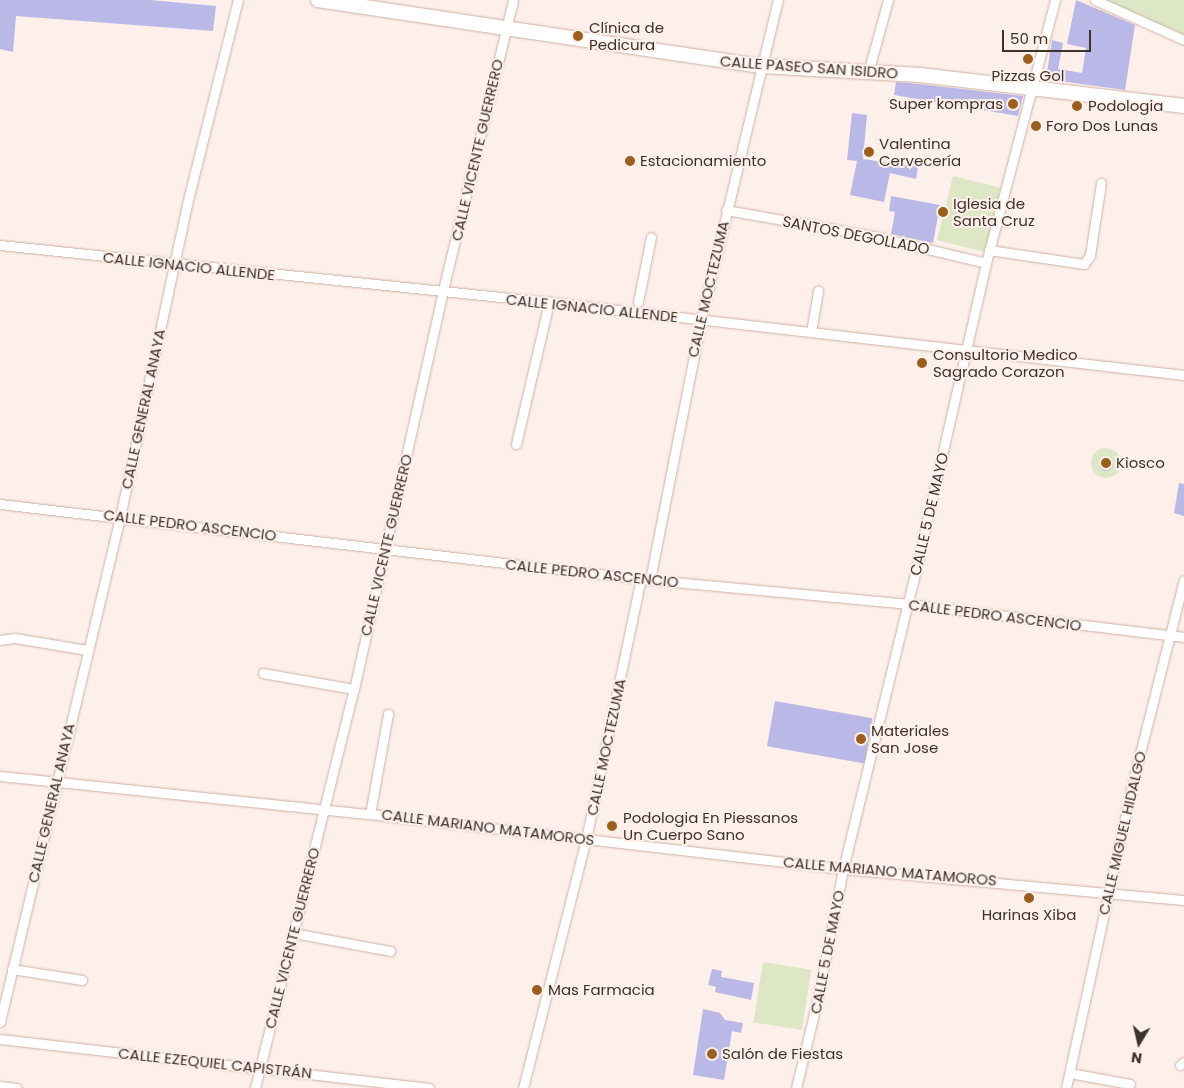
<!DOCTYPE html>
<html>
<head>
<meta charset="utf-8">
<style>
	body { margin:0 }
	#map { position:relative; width:1184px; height:1088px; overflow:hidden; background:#fdefea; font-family:Poppins,sans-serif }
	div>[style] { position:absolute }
	.green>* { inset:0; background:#dde6c5; transform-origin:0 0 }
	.round { border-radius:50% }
	.building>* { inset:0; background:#bab8e7; transform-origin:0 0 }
	.roads { filter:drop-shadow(0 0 1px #d0b0a3) drop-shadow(0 0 1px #d0b0a3) }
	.street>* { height:9px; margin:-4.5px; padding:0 4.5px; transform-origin:4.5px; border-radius:4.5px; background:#fff }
	.secondary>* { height:14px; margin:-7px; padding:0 7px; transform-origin:7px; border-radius:7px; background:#fff }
	.dots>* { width:14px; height:14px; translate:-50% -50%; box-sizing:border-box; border:2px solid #fdefea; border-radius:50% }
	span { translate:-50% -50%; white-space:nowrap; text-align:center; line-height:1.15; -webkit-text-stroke:4px #fdefea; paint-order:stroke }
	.poi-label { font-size:15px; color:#3e322c }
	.left { translate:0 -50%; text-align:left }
	.right { translate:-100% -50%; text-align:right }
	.street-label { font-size:15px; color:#3e322c }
	.north { position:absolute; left:1114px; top:1018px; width:50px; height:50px; -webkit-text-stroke:4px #fdefea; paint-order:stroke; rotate:189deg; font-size:14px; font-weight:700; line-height:20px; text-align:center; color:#3e322c }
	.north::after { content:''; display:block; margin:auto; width:18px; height:22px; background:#3e322c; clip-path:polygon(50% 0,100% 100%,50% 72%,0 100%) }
	.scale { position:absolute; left:1002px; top:30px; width:89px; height:22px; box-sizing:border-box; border:2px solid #3e322c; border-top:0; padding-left:6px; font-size:15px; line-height:18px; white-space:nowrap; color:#3e322c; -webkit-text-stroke:4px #fdefea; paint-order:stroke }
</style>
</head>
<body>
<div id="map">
	<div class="green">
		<i style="clip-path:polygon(1090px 0,1184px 0,1184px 38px)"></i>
		<i style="left:953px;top:176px;width:49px;height:66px;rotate:14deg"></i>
		<i class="round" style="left:1091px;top:448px;width:30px;height:30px"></i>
		<i style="left:763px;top:962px;width:49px;height:61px;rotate:9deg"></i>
	</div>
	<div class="building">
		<i style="clip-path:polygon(0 0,150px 0,216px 6px,213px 31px,16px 16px,13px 52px,0 49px)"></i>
		<i style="clip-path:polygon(1076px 0,1135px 25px,1125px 90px,1046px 79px,1052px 40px,1063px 43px,1058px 69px,1082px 73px,1086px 48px,1067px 44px)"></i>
		<i style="clip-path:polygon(896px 82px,919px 84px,1023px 96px,1018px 116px,894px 95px)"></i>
		<i style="clip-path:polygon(852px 113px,867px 115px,863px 159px,918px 167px,916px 179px,890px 173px,884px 202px,850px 195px,857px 161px,847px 160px)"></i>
		<i style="clip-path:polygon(891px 196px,940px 205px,933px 243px,891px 234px,895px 212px,889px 211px)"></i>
		<i class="round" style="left:1099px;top:457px;width:14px;height:14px"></i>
		<i style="clip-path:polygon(1179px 483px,1184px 484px,1184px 516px,1174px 513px)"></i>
		<i style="left:775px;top:701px;width:99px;height:46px;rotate:10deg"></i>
		<i style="clip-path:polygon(712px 969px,722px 971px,721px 977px,754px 983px,751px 1000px,715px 992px,716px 987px,708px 985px)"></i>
		<i style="clip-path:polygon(703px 1009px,720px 1013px,725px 1020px,743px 1023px,741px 1033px,732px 1031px,724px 1080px,693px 1075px)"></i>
	</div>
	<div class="roads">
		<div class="street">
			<i style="left:1095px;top:0;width:98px;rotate:24.2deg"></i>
			<i style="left:868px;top:73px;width:76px;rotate:-74.7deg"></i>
			<i style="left:726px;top:210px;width:149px;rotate:10deg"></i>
			<i style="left:873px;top:236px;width:116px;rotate:13.4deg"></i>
			<i style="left:0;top:245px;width:552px;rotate:5.93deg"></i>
			<i style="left:549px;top:302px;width:639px;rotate:6.56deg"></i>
			<i style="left:989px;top:250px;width:96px;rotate:8.4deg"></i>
			<i style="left:1084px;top:264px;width:11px;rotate:-56deg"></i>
			<i style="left:1090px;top:255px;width:73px;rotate:-81.3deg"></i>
			<i style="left:638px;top:302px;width:66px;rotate:-78.7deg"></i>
			<i style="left:811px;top:332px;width:42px;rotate:-80.3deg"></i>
			<i style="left:516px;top:444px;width:146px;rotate:-76.9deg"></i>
			<i style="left:0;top:504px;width:645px;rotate:6.67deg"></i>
			<i style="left:641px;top:579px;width:268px;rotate:5.3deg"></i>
			<i style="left:908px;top:604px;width:278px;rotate:6.8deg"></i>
			<i style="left:650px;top:580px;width:265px;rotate:-78.9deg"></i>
			<i style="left:701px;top:320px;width:329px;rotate:-76.5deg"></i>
			<i style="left:0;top:640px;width:15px;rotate:-8deg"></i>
			<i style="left:15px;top:638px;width:73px;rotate:9.5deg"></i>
			<i style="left:263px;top:673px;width:92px;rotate:10deg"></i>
			<i style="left:0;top:776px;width:372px;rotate:5.9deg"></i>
			<i style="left:370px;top:814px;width:476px;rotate:6.6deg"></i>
			<i style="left:843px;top:869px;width:342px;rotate:5.2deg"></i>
			<i style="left:370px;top:814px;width:102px;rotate:-79.8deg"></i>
			<i style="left:293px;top:933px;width:99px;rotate:10.5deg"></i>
			<i style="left:12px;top:969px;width:71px;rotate:8.9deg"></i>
			<i style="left:0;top:1022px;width:519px;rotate:-76.63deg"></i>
			<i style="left:120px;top:517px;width:328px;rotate:-77.9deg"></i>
			<i style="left:189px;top:196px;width:202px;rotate:-76deg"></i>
			<i style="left:0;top:1039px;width:432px;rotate:6.5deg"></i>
			<i style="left:1180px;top:1065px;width:5px;rotate:-37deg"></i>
			<i style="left:1070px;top:1073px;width:61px;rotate:10.4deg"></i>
			<i style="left:0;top:1086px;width:17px;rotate:7deg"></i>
			<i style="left:255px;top:1088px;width:411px;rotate:-76.1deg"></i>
			<i style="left:354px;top:689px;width:405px;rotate:-77.4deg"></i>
			<i style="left:442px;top:294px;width:302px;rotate:-76.4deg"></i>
			<i style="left:523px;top:1088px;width:257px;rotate:-75.8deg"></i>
			<i style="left:586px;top:839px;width:266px;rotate:-78.1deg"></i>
			<i style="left:796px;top:1088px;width:94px;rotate:-76.4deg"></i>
			<i style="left:818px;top:997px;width:130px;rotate:-78.9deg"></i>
			<i style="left:843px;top:869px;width:295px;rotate:-76.3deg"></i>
			<i style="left:913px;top:582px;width:327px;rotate:-77.1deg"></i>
			<i style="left:986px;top:263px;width:272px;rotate:-75.3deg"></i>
			<i style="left:1066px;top:1088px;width:314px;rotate:-77.7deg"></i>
			<i style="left:1133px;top:781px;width:207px;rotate:-75.8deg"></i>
		</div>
		<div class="secondary">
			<i style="left:318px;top:0;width:449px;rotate:8.5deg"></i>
			<i style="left:762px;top:66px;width:158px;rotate:3.3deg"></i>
			<i style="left:920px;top:75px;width:266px;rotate:6.7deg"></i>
		</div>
	</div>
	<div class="dots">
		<i style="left:578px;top:36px;background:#9a5e1f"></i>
		<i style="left:1028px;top:59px;background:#9a5e1f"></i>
		<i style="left:1013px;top:104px;background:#9a5e1f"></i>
		<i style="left:1077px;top:106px;background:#9a5e1f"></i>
		<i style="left:1036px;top:126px;background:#9a5e1f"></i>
		<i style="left:869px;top:152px;background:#9a5e1f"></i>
		<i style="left:630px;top:161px;background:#9a5e1f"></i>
		<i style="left:943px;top:212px;background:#9a5e1f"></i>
		<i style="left:922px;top:363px;background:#9a5e1f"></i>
		<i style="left:1106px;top:463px;background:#9a5e1f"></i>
		<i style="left:861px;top:739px;background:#9a5e1f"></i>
		<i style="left:612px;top:826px;background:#9a5e1f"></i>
		<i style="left:1029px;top:898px;background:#9a5e1f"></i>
		<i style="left:537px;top:990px;background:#9a5e1f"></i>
		<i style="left:712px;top:1054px;background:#9a5e1f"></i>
	</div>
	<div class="poi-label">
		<span class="left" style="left:589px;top:36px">Clínica de<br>Pedicura</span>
		<span style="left:1028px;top:76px">Pizzas Gol</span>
		<span class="right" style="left:1003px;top:104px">Super kompras</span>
		<span class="left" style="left:1088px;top:106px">Podologia</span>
		<span class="left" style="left:1046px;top:126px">Foro Dos Lunas</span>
		<span class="left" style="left:879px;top:152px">Valentina<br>Cervecería</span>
		<span class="left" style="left:640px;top:161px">Estacionamiento</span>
		<span class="left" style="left:953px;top:212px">Iglesia de<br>Santa Cruz</span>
		<span class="left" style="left:933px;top:363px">Consultorio Medico<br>Sagrado Corazon</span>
		<span class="left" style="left:1116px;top:463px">Kiosco</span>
		<span class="left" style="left:871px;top:739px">Materiales<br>San Jose</span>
		<span class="left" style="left:623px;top:826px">Podologia En Piessanos<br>Un Cuerpo Sano</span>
		<span style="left:1029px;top:915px">Harinas Xiba</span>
		<span class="left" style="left:548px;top:990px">Mas Farmacia</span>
		<span class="left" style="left:722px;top:1054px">Salón de Fiestas</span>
	</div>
	<div class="street-label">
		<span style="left:809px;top:67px;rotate:4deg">CALLE PASEO SAN ISIDRO</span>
		<span style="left:477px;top:150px;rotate:-77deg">CALLE VICENTE GUERRERO</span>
		<span style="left:856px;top:235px;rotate:11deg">SANTOS DEGOLLADO</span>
		<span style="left:189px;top:266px;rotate:6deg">CALLE IGNACIO ALLENDE</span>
		<span style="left:708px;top:289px;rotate:-77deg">CALLE MOCTEZUMA</span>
		<span style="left:592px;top:308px;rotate:6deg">CALLE IGNACIO ALLENDE</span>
		<span style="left:143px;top:409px;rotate:-78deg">CALLE GENERAL ANAYA</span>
		<span style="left:929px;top:514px;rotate:-77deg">CALLE 5 DE MAYO</span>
		<span style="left:190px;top:525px;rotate:7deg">CALLE PEDRO ASCENCIO</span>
		<span style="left:386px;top:545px;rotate:-77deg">CALLE VICENTE GUERRERO</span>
		<span style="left:592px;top:573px;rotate:6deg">CALLE PEDRO ASCENCIO</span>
		<span style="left:995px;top:615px;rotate:7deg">CALLE PEDRO ASCENCIO</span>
		<span style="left:606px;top:747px;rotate:-78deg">CALLE MOCTEZUMA</span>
		<span style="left:51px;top:803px;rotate:-77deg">CALLE GENERAL ANAYA</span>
		<span style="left:488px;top:827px;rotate:7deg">CALLE MARIANO MATAMOROS</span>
		<span style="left:1122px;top:833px;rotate:-77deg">CALLE MIGUEL HIDALGO</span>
		<span style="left:890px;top:871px;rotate:5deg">CALLE MARIANO MATAMOROS</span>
		<span style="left:292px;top:938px;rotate:-76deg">CALLE VICENTE GUERRERO</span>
		<span style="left:827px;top:952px;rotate:-79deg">CALLE 5 DE MAYO</span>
		<span style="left:215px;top:1063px;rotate:6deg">CALLE EZEQUIEL CAPISTRÁN</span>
	</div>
	<div class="north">N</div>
	<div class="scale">50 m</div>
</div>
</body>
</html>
